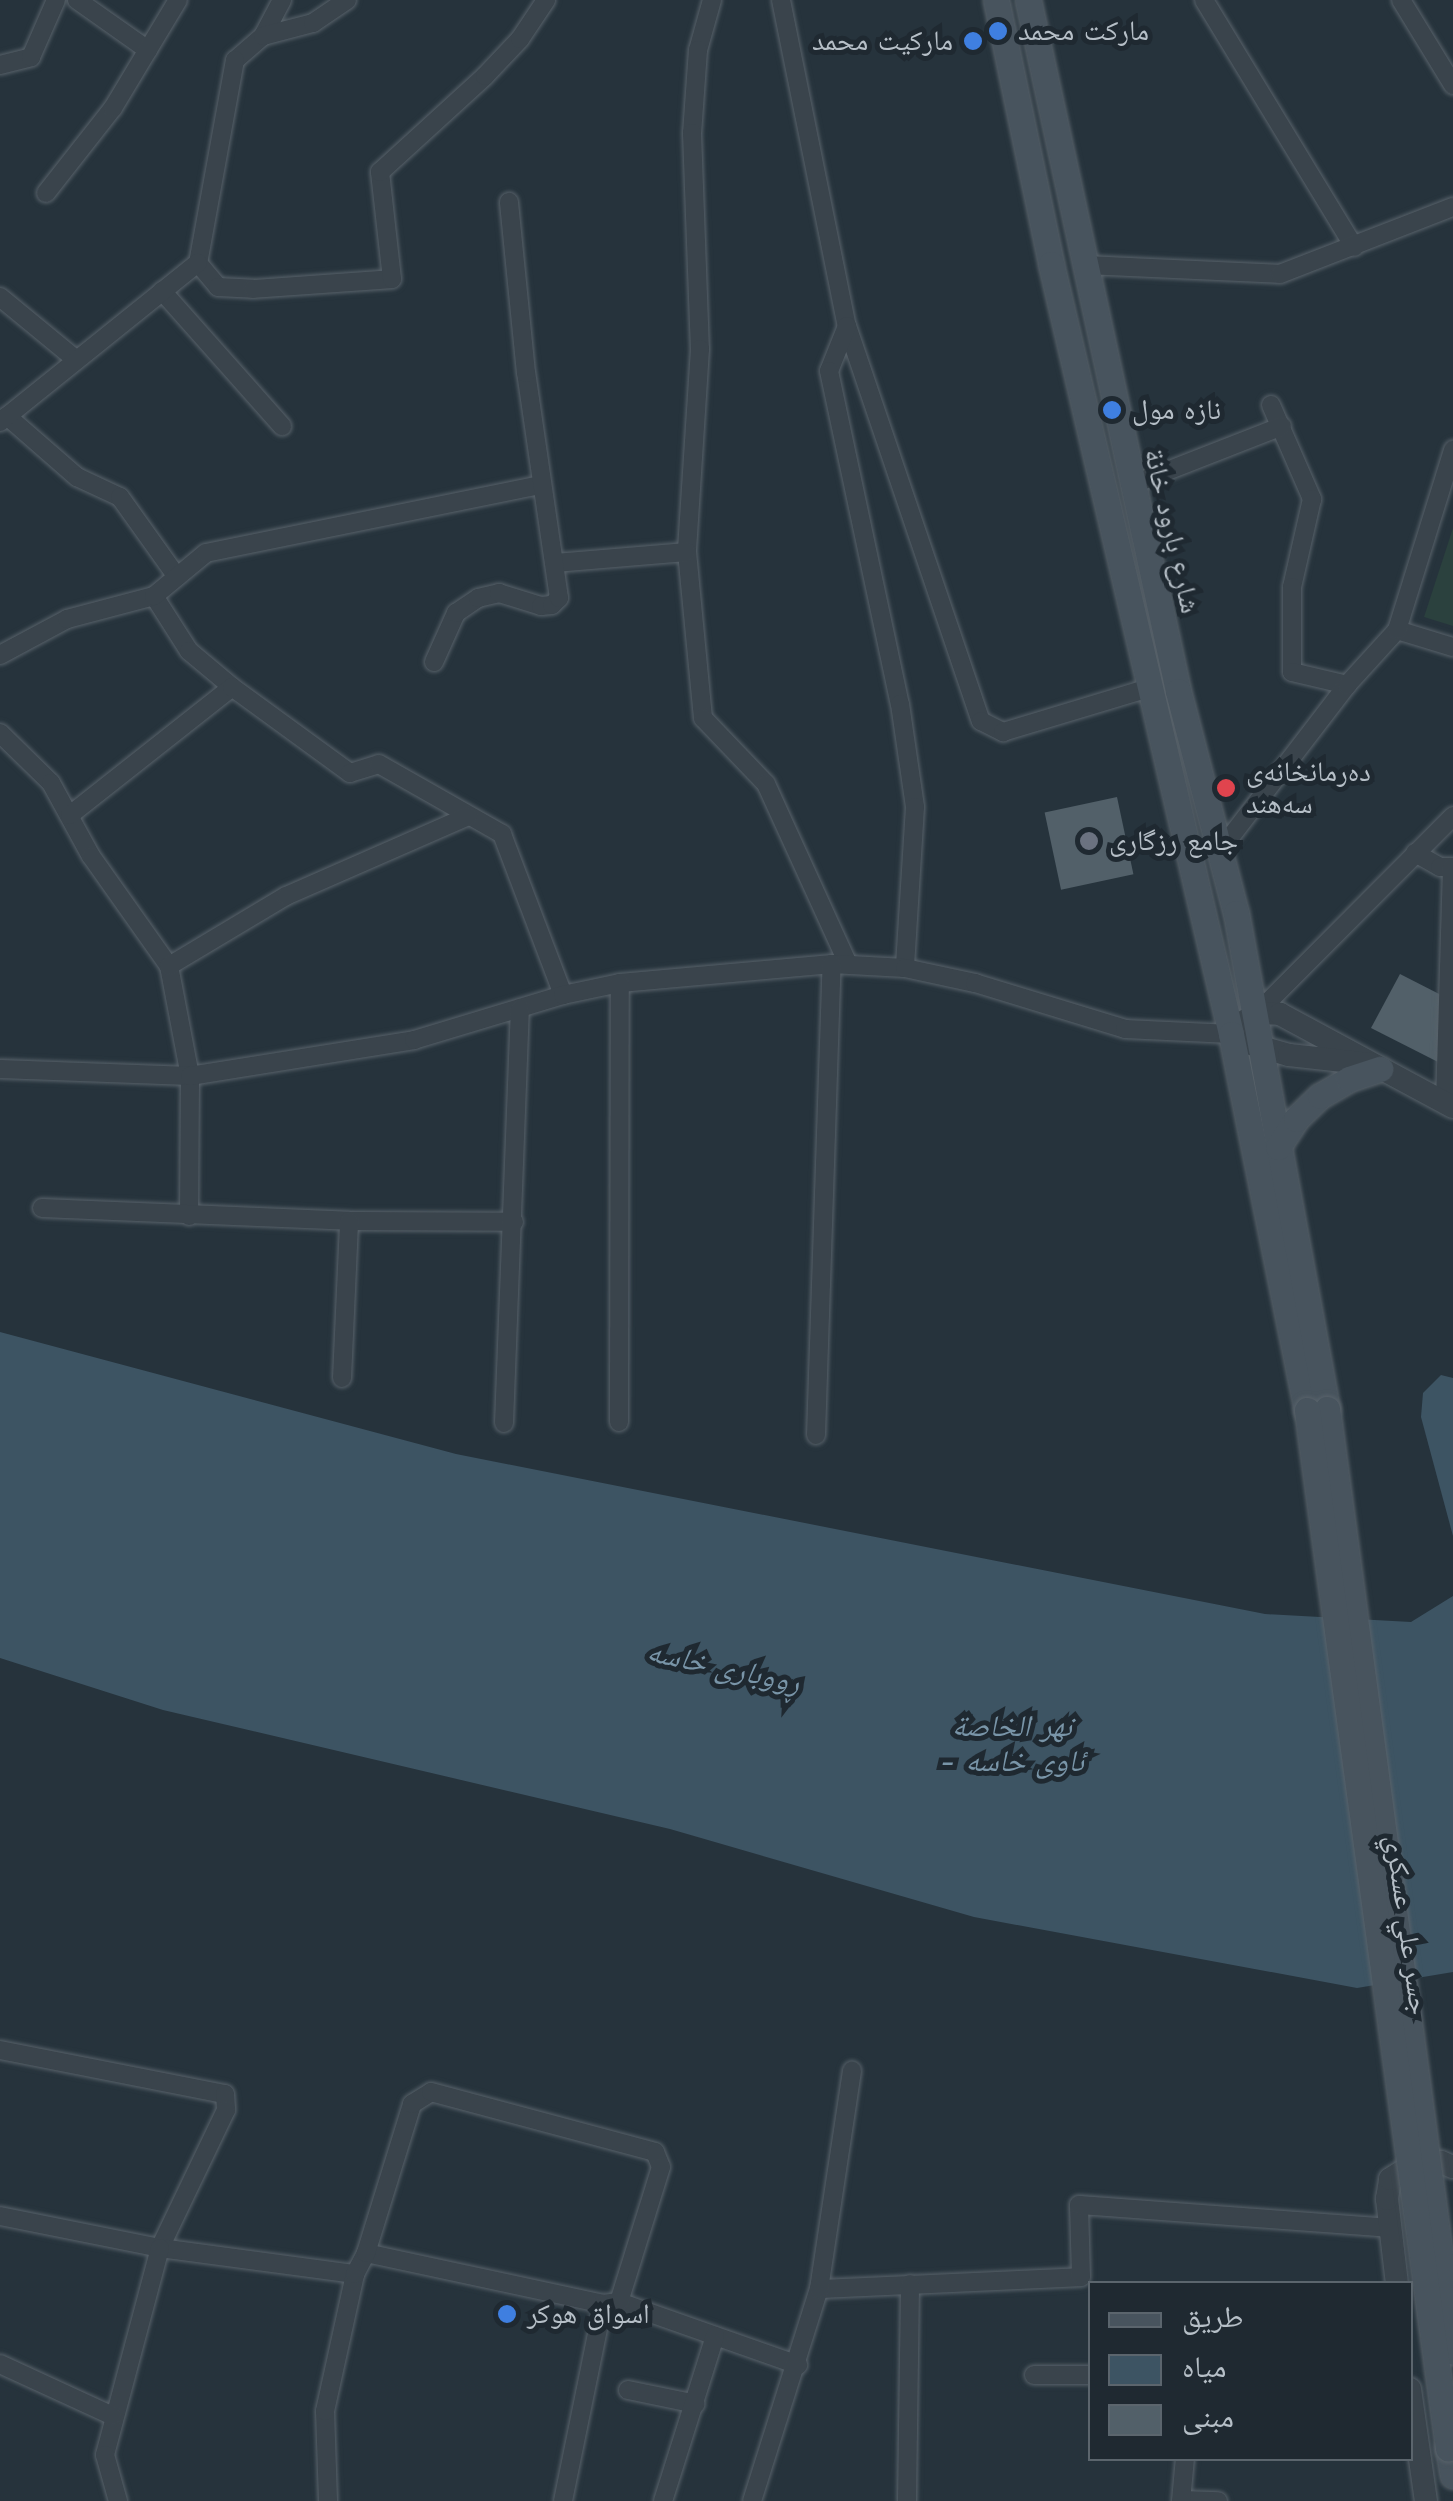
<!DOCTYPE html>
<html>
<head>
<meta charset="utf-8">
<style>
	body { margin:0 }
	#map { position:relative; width:1453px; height:2501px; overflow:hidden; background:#26333c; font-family:"Work Sans","Noto Naskh Arabic",sans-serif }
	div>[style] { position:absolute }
	.green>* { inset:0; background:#2b413e }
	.water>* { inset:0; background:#3d5463 }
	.building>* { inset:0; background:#526069; transform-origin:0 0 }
	.roads { filter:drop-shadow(0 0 2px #58626a) drop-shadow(0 0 2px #58626a) }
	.minor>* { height:18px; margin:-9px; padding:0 9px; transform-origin:9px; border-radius:9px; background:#3a444c }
	.tertiary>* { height:22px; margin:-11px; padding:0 11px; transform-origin:11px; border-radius:11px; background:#3a444c }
	.secondary>* { height:25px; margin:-12.5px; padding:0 12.5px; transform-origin:12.5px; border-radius:12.5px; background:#48545e }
	.bridges { filter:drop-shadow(0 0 2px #58626a) drop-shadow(0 0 2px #58626a) }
	.secondary-bridge>* { height:25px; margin:-12.5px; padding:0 12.5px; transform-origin:12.5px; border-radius:12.5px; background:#48545e }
	.dots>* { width:28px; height:28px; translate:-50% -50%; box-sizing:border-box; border:5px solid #1f2931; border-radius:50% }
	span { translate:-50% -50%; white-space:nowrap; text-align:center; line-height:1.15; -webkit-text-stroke:10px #1f2931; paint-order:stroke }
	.poi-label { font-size:28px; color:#b6bfc7 }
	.left { translate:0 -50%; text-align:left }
	.right { translate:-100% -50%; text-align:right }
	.street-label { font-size:28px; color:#b6bfc7 }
	.water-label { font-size:30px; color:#7995a8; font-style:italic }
	.legend { position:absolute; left:1088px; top:2281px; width:325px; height:180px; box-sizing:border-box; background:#1f2931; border:2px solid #5b656d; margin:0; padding:12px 18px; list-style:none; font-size:30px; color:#b6bfc7 }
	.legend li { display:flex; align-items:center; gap:20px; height:50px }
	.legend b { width:50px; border:2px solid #5b656d }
</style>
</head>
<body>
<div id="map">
	<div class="green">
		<i style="clip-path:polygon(1453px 528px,1453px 626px,1424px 617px)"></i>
	</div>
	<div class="water">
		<i style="clip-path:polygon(0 1332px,456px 1454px,1265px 1614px,1411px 1622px,1453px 1596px,1453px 1972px,1357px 1988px,974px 1917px,670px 1829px,163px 1710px,0 1658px)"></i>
		<i style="clip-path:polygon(1441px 1375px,1453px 1378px,1453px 1536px,1421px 1417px,1423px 1393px)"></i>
	</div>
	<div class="building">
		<i style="left:1117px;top:797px;width:79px;height:74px;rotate:78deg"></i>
		<i style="clip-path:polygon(1400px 974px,1447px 998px,1438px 1062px,1371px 1028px)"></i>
	</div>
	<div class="roads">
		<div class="minor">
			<i style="left:77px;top:0;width:87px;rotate:35.2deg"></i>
			<i style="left:282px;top:0;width:41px;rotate:117.8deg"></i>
			<i style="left:263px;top:36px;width:37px;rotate:139deg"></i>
			<i style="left:235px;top:60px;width:206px;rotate:100.3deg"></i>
			<i style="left:198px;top:263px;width:31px;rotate:50deg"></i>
			<i style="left:218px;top:287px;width:35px;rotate:3deg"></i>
			<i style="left:253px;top:289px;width:139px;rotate:-4.1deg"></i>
			<i style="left:392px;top:279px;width:108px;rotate:-96.4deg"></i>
			<i style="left:380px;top:172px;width:142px;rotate:-42.4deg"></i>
			<i style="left:485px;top:76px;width:51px;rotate:-46.6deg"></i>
			<i style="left:520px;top:39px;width:47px;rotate:-56.3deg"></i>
			<i style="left:712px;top:0;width:52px;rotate:105.6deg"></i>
			<i style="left:698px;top:50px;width:83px;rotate:94.1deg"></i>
			<i style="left:692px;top:133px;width:216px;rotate:87.9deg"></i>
			<i style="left:700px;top:349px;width:203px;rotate:93.7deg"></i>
			<i style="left:687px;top:552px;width:167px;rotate:84.5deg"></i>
			<i style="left:703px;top:718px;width:91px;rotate:46.3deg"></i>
			<i style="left:766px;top:784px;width:198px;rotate:65.5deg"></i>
			<i style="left:781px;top:0;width:333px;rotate:78.6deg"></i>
			<i style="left:847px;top:326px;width:417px;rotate:71.3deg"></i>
			<i style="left:981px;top:721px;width:25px;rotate:27deg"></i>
			<i style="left:1003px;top:732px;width:152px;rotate:-16.8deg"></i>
			<i style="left:1204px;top:0;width:289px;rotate:58.7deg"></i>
			<i style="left:1401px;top:0;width:100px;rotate:58.5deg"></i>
			<i style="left:263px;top:36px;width:52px;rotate:-14.6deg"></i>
			<i style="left:313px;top:23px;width:41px;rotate:-34.1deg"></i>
			<i style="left:0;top:65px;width:32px;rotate:-14deg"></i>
			<i style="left:31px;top:57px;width:62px;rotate:-66.3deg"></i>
			<i style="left:46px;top:193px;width:108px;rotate:-51.8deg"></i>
			<i style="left:113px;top:108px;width:126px;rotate:-59deg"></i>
			<i style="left:1084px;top:265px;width:196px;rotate:2.6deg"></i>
			<i style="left:1280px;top:274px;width:186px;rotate:-21.2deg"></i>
			<i style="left:162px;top:291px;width:181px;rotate:48.4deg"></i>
			<i style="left:0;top:297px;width:96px;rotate:39.5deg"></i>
			<i style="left:847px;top:326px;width:48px;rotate:111.8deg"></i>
			<i style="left:829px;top:371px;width:340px;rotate:78deg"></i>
			<i style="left:900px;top:704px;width:104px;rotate:81.7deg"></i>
			<i style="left:915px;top:807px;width:161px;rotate:93.6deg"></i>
			<i style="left:1271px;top:405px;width:103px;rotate:66.4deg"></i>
			<i style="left:1312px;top:499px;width:90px;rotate:102.8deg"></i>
			<i style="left:1292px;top:587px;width:85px;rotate:90deg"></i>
			<i style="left:1292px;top:672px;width:57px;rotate:13.3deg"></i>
			<i style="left:7px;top:416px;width:93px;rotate:41.1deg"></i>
			<i style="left:77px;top:477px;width:47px;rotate:24.9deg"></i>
			<i style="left:120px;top:497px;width:98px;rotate:54.5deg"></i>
			<i style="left:0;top:422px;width:254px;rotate:-38.8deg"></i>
			<i style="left:1131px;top:485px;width:162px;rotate:-21.3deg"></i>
			<i style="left:555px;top:563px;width:132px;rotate:-4.8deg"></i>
			<i style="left:154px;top:596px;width:65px;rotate:57.5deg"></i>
			<i style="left:189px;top:651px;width:56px;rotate:39.9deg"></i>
			<i style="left:1397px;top:630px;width:59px;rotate:16.9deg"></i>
			<i style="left:0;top:655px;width:76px;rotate:-28.2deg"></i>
			<i style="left:67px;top:619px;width:90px;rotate:-14.8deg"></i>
			<i style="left:154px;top:596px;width:67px;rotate:-39.6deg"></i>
			<i style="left:206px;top:553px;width:342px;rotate:-11.5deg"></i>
			<i style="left:434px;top:662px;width:54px;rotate:-65.8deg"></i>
			<i style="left:456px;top:613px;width:27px;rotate:-34deg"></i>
			<i style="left:478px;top:598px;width:22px;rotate:-13deg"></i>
			<i style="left:499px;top:593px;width:44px;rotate:17.2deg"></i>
			<i style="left:541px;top:606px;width:11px;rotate:-5deg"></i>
			<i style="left:552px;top:605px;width:10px;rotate:-45deg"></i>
			<i style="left:559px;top:598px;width:227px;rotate:-98.3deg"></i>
			<i style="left:526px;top:373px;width:172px;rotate:-95.7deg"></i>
			<i style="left:0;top:733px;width:71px;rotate:44.4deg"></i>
			<i style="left:51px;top:783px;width:83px;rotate:61.3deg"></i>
			<i style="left:91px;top:856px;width:135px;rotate:54.7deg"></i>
			<i style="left:169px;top:966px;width:112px;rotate:79.2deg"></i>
			<i style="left:190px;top:1076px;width:140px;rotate:90.4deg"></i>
			<i style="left:70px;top:815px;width:206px;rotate:-38.3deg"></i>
			<i style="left:232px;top:687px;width:146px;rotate:36.1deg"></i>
			<i style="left:350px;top:773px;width:30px;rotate:-17deg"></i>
			<i style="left:379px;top:764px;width:142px;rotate:29.6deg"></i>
			<i style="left:502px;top:834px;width:172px;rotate:69.2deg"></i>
			<i style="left:1219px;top:852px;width:210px;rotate:-52.5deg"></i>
			<i style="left:1347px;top:685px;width:74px;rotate:-47.7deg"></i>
			<i style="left:1397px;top:630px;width:189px;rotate:-72.7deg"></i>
			<i style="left:1415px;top:853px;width:29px;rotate:29deg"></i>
			<i style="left:1440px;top:867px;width:13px"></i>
			<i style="left:169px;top:966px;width:136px;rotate:-30.9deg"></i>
			<i style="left:286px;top:896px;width:199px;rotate:-23.7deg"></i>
			<i style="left:1257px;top:1013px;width:278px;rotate:-45.1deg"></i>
			<i style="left:0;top:1069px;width:190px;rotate:2.1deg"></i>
			<i style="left:190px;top:1076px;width:227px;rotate:-9.1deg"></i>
			<i style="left:414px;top:1040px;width:156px;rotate:-16.8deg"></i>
			<i style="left:563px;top:995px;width:58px;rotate:-11.9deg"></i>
			<i style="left:620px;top:983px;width:213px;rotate:-5.1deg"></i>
			<i style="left:832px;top:964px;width:73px;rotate:3.1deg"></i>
			<i style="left:905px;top:968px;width:72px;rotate:12.1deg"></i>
			<i style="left:975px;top:983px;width:157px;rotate:17deg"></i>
			<i style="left:1125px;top:1029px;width:106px;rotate:2.7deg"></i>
			<i style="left:1445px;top:1103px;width:236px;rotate:-88.3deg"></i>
			<i style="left:42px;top:1208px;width:307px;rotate:2.4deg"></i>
			<i style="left:349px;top:1221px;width:165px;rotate:0.3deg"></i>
			<i style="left:342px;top:1378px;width:157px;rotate:-87.4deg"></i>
			<i style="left:619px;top:1422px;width:439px;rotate:-89.9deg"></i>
			<i style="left:504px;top:1423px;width:415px;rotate:-87.8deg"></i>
			<i style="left:816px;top:1435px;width:471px;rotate:-88.1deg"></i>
			<i style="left:0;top:2050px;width:229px;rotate:11.1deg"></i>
			<i style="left:225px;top:2094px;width:16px;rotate:86deg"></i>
			<i style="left:226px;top:2110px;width:153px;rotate:115.6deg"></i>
			<i style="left:160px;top:2248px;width:197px;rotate:7.6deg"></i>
			<i style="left:0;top:2216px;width:163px;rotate:11.3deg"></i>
			<i style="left:160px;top:2248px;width:214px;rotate:104.9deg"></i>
			<i style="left:105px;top:2455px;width:48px;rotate:74.2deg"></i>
			<i style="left:366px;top:2253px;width:242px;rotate:12.1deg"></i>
			<i style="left:603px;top:2304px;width:16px;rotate:-7deg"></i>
			<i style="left:619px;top:2302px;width:190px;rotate:19.4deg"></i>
			<i style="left:819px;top:2289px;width:262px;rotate:-2.6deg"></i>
			<i style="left:1081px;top:2277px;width:72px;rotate:-91.6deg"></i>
			<i style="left:1079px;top:2205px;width:311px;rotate:4.2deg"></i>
			<i style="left:0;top:2364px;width:124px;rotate:24.7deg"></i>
			<i style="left:1034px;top:2375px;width:56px"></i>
			<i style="left:628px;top:2390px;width:69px;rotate:11.6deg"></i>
			<i style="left:1182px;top:2500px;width:36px;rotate:2deg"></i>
			<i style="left:328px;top:2501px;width:90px;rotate:-91.9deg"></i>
			<i style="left:325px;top:2411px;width:140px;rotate:-77.6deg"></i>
			<i style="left:355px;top:2274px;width:24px;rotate:-62deg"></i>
			<i style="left:366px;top:2253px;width:156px;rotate:-72.8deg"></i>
			<i style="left:412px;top:2104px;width:22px;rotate:-32deg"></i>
			<i style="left:431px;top:2092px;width:232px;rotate:15deg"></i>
			<i style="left:655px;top:2152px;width:16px;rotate:68deg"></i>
			<i style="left:661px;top:2167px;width:141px;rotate:107.3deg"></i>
			<i style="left:563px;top:2501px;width:201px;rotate:-78.5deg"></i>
			<i style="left:663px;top:2501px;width:173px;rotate:-72.5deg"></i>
			<i style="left:752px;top:2501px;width:222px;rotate:-72.5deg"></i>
			<i style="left:819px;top:2289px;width:221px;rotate:-81.4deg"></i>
			<i style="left:907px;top:2501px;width:217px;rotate:-89.2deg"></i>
			<i style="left:1181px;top:2501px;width:43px;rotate:-84.7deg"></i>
		</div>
		<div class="tertiary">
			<i style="left:1240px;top:1024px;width:20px;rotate:-33deg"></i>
			<i style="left:1257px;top:1013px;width:23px;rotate:2deg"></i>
			<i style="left:1280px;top:1014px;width:196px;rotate:28.3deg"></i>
			<i style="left:1247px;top:1043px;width:44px;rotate:15.9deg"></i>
			<i style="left:1289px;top:1055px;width:82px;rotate:6.3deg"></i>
			<i style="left:1397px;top:2284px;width:86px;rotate:-96.7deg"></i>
			<i style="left:1387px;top:2199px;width:20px;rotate:-81deg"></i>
			<i style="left:1390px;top:2179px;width:28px;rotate:-32deg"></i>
			<i style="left:1414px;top:2164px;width:27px;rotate:-4deg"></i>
			<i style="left:1441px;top:2162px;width:13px;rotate:23deg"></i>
			<i style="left:1410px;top:2389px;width:113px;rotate:81.9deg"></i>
		</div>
		<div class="secondary">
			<i style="left:996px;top:0;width:270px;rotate:78.2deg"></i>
			<i style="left:1051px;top:264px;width:791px;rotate:76.84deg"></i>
			<i style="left:1231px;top:1034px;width:384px;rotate:78.6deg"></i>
			<i style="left:1028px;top:0;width:707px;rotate:77.75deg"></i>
			<i style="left:1178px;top:691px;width:229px;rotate:75.4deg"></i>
			<i style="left:1236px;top:913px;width:504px;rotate:79.6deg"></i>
			<i style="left:1278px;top:1147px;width:33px;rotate:-57deg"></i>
			<i style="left:1296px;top:1119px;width:33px;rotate:-44deg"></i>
			<i style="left:1320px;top:1096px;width:34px;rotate:-30deg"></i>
			<i style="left:1349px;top:1079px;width:33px;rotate:-18deg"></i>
			<i style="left:1448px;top:2448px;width:28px;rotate:80deg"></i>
		</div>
	</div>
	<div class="bridges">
		<div class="secondary-bridge">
			<i style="left:1327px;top:1409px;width:951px;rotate:82.39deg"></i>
			<i style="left:1307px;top:1410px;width:1048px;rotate:82.26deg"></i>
		</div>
	</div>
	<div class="dots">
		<i style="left:998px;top:31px;background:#3f7fe0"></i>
		<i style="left:973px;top:41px;background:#3f7fe0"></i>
		<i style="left:1112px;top:410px;background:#3f7fe0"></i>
		<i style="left:1226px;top:788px;background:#e0444e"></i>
		<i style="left:1089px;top:841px;background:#6b7280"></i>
		<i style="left:507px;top:2314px;background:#3f7fe0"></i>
	</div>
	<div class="poi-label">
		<span class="left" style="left:1018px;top:31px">ماركت محمد</span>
		<span class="right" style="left:953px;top:41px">ماركيت محمد</span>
		<span class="left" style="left:1132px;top:410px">نازه مول</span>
		<span class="left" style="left:1246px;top:788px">دەرمانخانەی<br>سەهند</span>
		<span class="left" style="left:1109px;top:841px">جامع رزگاری</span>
		<span class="left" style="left:527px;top:2314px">اسواق هوكر</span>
	</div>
	<div class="street-label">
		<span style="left:1172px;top:531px;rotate:77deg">شارع بارود خانة</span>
		<span style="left:1407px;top:1925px;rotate:82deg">جسر علي عسكري</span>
	</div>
	<div class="water-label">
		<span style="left:724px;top:1667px;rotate:12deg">ڕووباری خاسە</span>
		<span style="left:1012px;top:1743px">نهر الخاصة<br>- ئاوی خاسە</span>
	</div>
	<ul class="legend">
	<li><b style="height:12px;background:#48545e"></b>طريق</li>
	<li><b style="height:28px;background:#3d5463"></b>مياه</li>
	<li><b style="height:28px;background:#526069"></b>مبنى</li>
	</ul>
</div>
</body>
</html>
